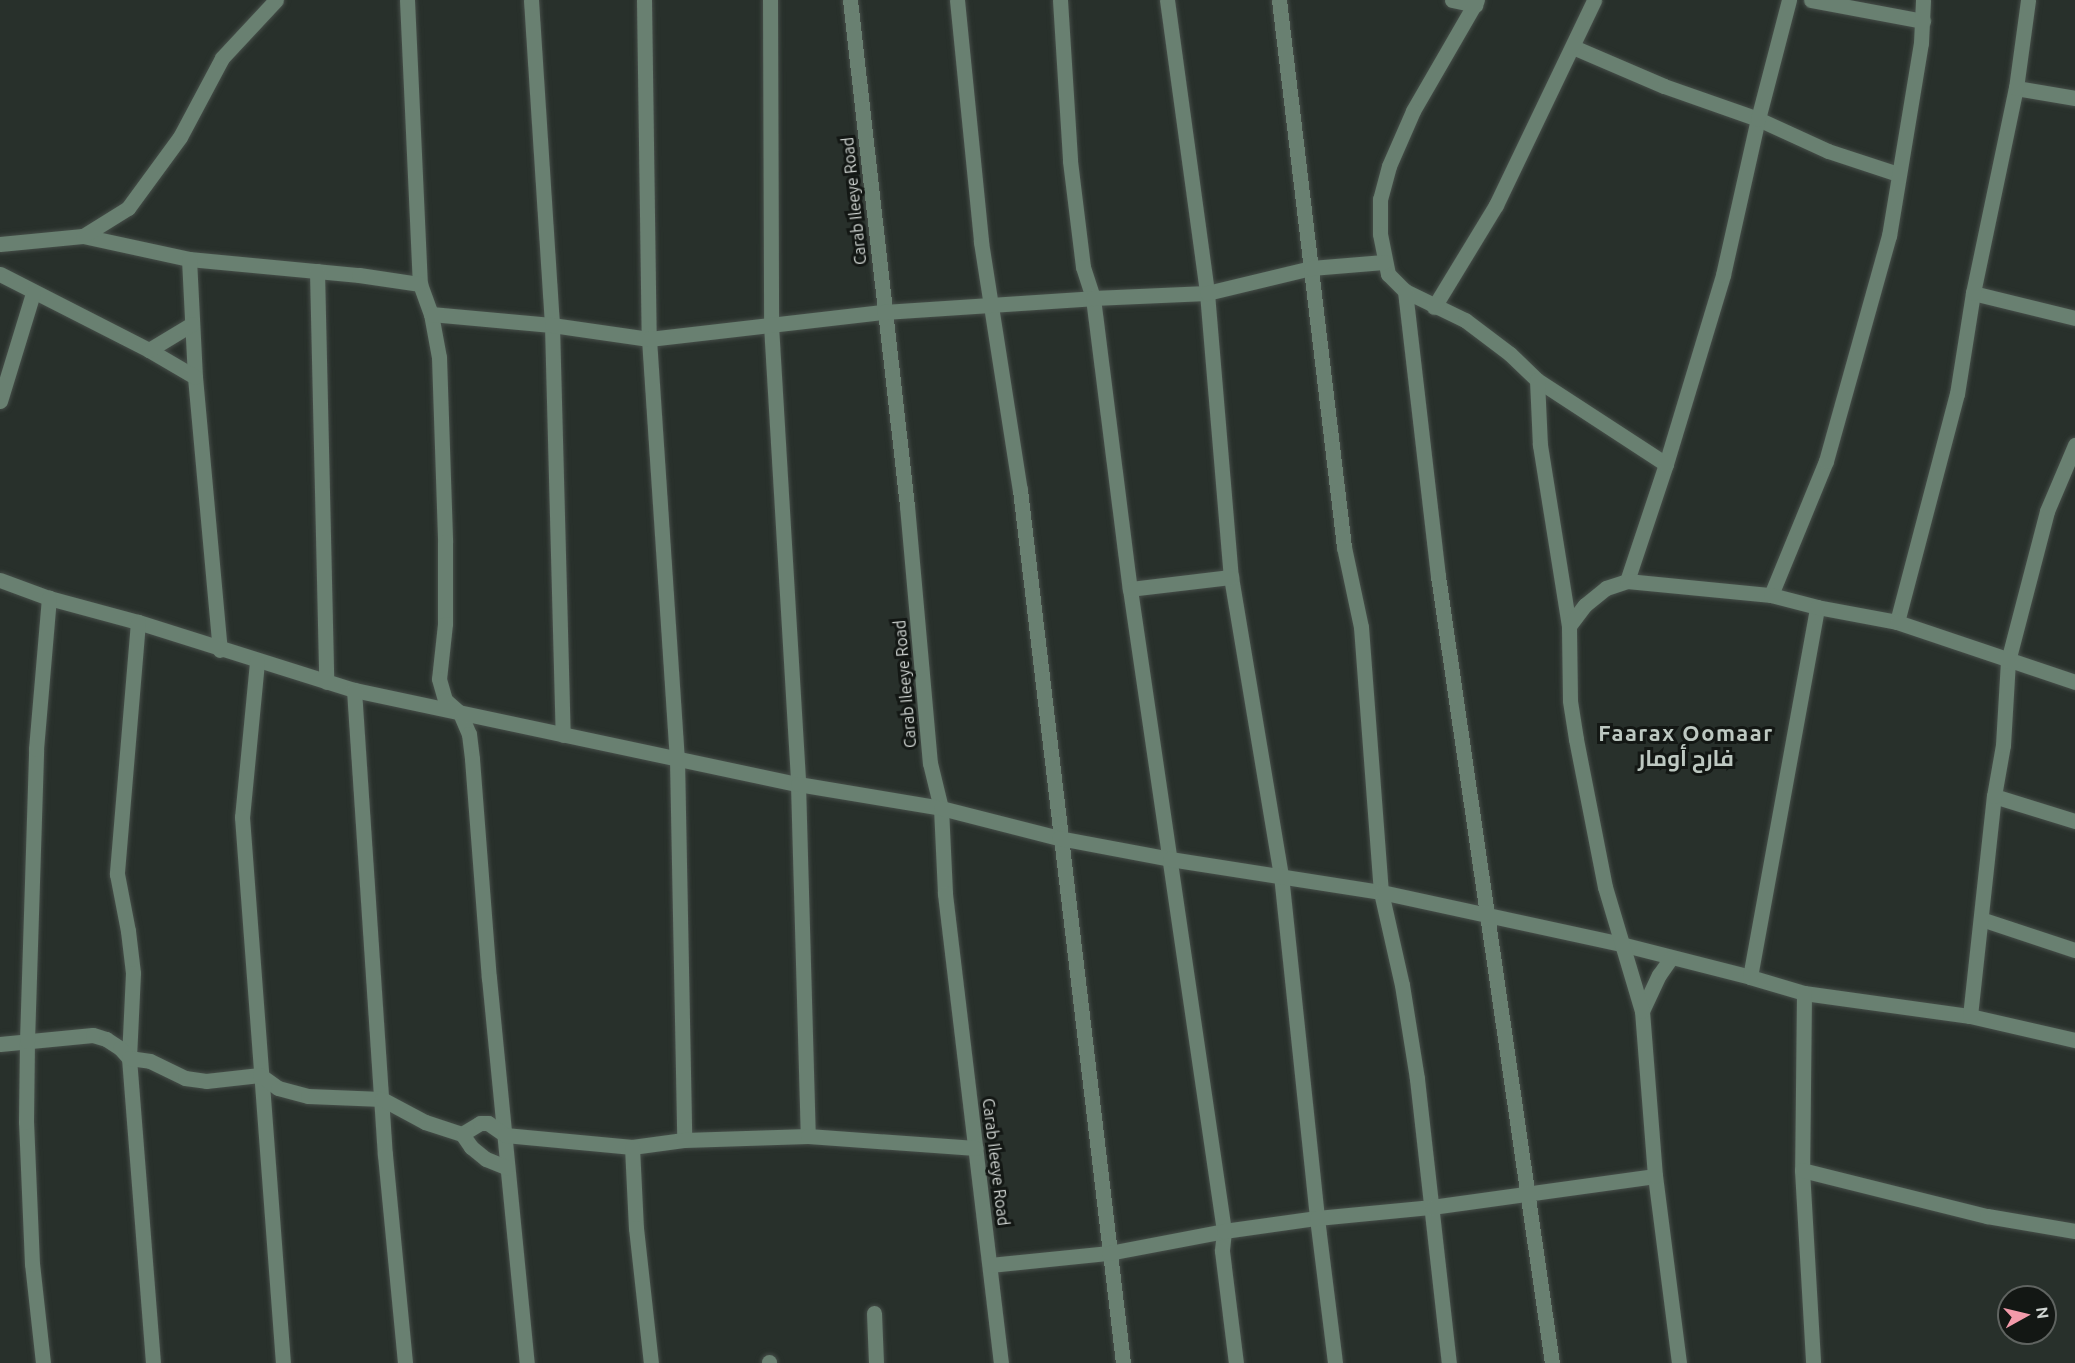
<!DOCTYPE html>
<html>
<head>
<meta charset="utf-8">
<style>
	body { margin:0 }
	#map { position:relative; width:2075px; height:1363px; overflow:hidden; background:#28302b; font-family:Ubuntu,Cairo,sans-serif }
	div>[style] { position:absolute }
	.roads { filter:drop-shadow(0 0 2px #464e49) drop-shadow(0 0 2px #464e49) }
	.minor>* { height:15px; margin:-7.5px; padding:0 7.5px; transform-origin:7.5px; border-radius:7.5px; background:#698071 }
	span { translate:-50% -50%; white-space:nowrap; text-align:center; line-height:1.15; -webkit-text-stroke:6px #131714; paint-order:stroke }
	.street-label { font-size:16px; color:#d0d5d2 }
	.district-label { font-size:22px; color:#bdc8c1; font-weight:700; letter-spacing:1.5px }
	.north { position:absolute; left:1997px; top:1285px; width:60px; height:60px; box-sizing:border-box; background:#131714; border:2px solid #5f6360; border-radius:50%; rotate:82deg; font-size:16px; font-weight:700; line-height:24px; text-align:center; color:#d0d5d2 }
	.north::after { content:''; display:block; margin:auto; width:21px; height:27px; background:#f39aaa; clip-path:polygon(50% 0,100% 100%,50% 72%,0 100%) }
</style>
</head>
<body>
<div id="map">
	<div class="roads">
		<div class="minor">
			<i style="left:407px;top:0;width:284px;rotate:87.4deg"></i>
			<i style="left:420px;top:284px;width:32px;rotate:70deg"></i>
			<i style="left:431px;top:314px;width:44px;rotate:79.5deg"></i>
			<i style="left:439px;top:357px;width:185px;rotate:88.1deg"></i>
			<i style="left:445px;top:542px;width:82px;rotate:90deg"></i>
			<i style="left:445px;top:624px;width:55px;rotate:96.2deg"></i>
			<i style="left:439px;top:679px;width:22px;rotate:74deg"></i>
			<i style="left:445px;top:700px;width:20px;rotate:41deg"></i>
			<i style="left:460px;top:713px;width:23px;rotate:67deg"></i>
			<i style="left:469px;top:734px;width:25px;rotate:83deg"></i>
			<i style="left:472px;top:759px;width:220px;rotate:85.6deg"></i>
			<i style="left:489px;top:978px;width:387px;rotate:84.4deg"></i>
			<i style="left:531px;top:0;width:326px;rotate:86.3deg"></i>
			<i style="left:552px;top:325px;width:410px;rotate:88.5deg"></i>
			<i style="left:644px;top:0;width:339px;rotate:89.2deg"></i>
			<i style="left:649px;top:339px;width:421px;rotate:86.2deg"></i>
			<i style="left:677px;top:759px;width:381px;rotate:88.9deg"></i>
			<i style="left:770px;top:0;width:325px;rotate:89.8deg"></i>
			<i style="left:771px;top:325px;width:460px;rotate:86.6deg"></i>
			<i style="left:798px;top:784px;width:352px;rotate:88.4deg"></i>
			<i style="left:850px;top:0;width:509px;rotate:83.57deg"></i>
			<i style="left:907px;top:506px;width:258px;rotate:84.9deg"></i>
			<i style="left:930px;top:763px;width:46px;rotate:76.3deg"></i>
			<i style="left:941px;top:808px;width:86px;rotate:87.3deg"></i>
			<i style="left:945px;top:894px;width:472px;rotate:83.2deg"></i>
			<i style="left:957px;top:0;width:243px;rotate:84.3deg"></i>
			<i style="left:981px;top:242px;width:251px;rotate:81.1deg"></i>
			<i style="left:1020px;top:490px;width:879px;rotate:83.27deg"></i>
			<i style="left:1060px;top:0;width:161px;rotate:86.4deg"></i>
			<i style="left:1070px;top:161px;width:107px;rotate:83deg"></i>
			<i style="left:1083px;top:267px;width:33px;rotate:72deg"></i>
			<i style="left:1093px;top:298px;width:293px;rotate:82.8deg"></i>
			<i style="left:1130px;top:589px;width:649px;rotate:81.67deg"></i>
			<i style="left:1224px;top:1231px;width:20px;rotate:96deg"></i>
			<i style="left:1222px;top:1251px;width:113px;rotate:82.9deg"></i>
			<i style="left:1167px;top:0;width:296px;rotate:82.2deg"></i>
			<i style="left:1207px;top:293px;width:285px;rotate:85.2deg"></i>
			<i style="left:1231px;top:577px;width:302px;rotate:80.5deg"></i>
			<i style="left:1281px;top:875px;width:345px;rotate:84deg"></i>
			<i style="left:1317px;top:1218px;width:146px;rotate:82.9deg"></i>
			<i style="left:1279px;top:0;width:551px;rotate:83.22deg"></i>
			<i style="left:1344px;top:547px;width:82px;rotate:78deg"></i>
			<i style="left:1361px;top:627px;width:266px;rotate:85.7deg"></i>
			<i style="left:1381px;top:892px;width:95px;rotate:77.3deg"></i>
			<i style="left:1402px;top:985px;width:95px;rotate:80.9deg"></i>
			<i style="left:1417px;top:1079px;width:286px;rotate:83.6deg"></i>
			<i style="left:1452px;top:0;width:24px;rotate:12deg"></i>
			<i style="left:1477px;top:0;width:128px;rotate:120deg"></i>
			<i style="left:1413px;top:111px;width:60px;rotate:113.6deg"></i>
			<i style="left:1389px;top:166px;width:34px;rotate:105deg"></i>
			<i style="left:1380px;top:199px;width:35px;rotate:90deg"></i>
			<i style="left:1380px;top:234px;width:41px;rotate:78.7deg"></i>
			<i style="left:1388px;top:274px;width:24px;rotate:45deg"></i>
			<i style="left:1405px;top:291px;width:67px;rotate:25.8deg"></i>
			<i style="left:1465px;top:320px;width:56px;rotate:37.1deg"></i>
			<i style="left:1510px;top:354px;width:37px;rotate:44deg"></i>
			<i style="left:1537px;top:380px;width:154px;rotate:33.1deg"></i>
			<i style="left:1811px;top:0;width:114px;rotate:10.6deg"></i>
			<i style="left:1573px;top:47px;width:99px;rotate:23.2deg"></i>
			<i style="left:1664px;top:86px;width:100px;rotate:19.3deg"></i>
			<i style="left:1758px;top:119px;width:77px;rotate:24.6deg"></i>
			<i style="left:1828px;top:151px;width:74px;rotate:18.2deg"></i>
			<i style="left:2016px;top:88px;width:60px;rotate:9.6deg"></i>
			<i style="left:83px;top:236px;width:108px;rotate:12.2deg"></i>
			<i style="left:189px;top:259px;width:171px;rotate:5.4deg"></i>
			<i style="left:359px;top:275px;width:62px;rotate:8.4deg"></i>
			<i style="left:0;top:244px;width:83px;rotate:-5.5deg"></i>
			<i style="left:83px;top:236px;width:53px;rotate:-31.9deg"></i>
			<i style="left:128px;top:208px;width:88px;rotate:-53.8deg"></i>
			<i style="left:180px;top:137px;width:89px;rotate:-62deg"></i>
			<i style="left:222px;top:58px;width:79px;rotate:-47deg"></i>
			<i style="left:189px;top:259px;width:118px;rotate:87.1deg"></i>
			<i style="left:195px;top:377px;width:274px;rotate:84.8deg"></i>
			<i style="left:317px;top:271px;width:411px;rotate:88.7deg"></i>
			<i style="left:0;top:274px;width:167px;rotate:27deg"></i>
			<i style="left:149px;top:350px;width:53px;rotate:30.4deg"></i>
			<i style="left:1405px;top:291px;width:287px;rotate:83.4deg"></i>
			<i style="left:1438px;top:576px;width:795px;rotate:81.76deg"></i>
			<i style="left:1973px;top:293px;width:105px;rotate:13.8deg"></i>
			<i style="left:1434px;top:307px;width:119px;rotate:-58.7deg"></i>
			<i style="left:1496px;top:205px;width:227px;rotate:-64.4deg"></i>
			<i style="left:431px;top:314px;width:121px;rotate:5.2deg"></i>
			<i style="left:552px;top:325px;width:98px;rotate:8.2deg"></i>
			<i style="left:649px;top:339px;width:237px;rotate:-6.6deg"></i>
			<i style="left:884px;top:312px;width:209px;rotate:-3.8deg"></i>
			<i style="left:1093px;top:298px;width:114px;rotate:-2.5deg"></i>
			<i style="left:1207px;top:293px;width:107px;rotate:-13.5deg"></i>
			<i style="left:1311px;top:268px;width:73px;rotate:-4.7deg"></i>
			<i style="left:149px;top:350px;width:50px;rotate:-31.2deg"></i>
			<i style="left:1537px;top:380px;width:65px;rotate:87.4deg"></i>
			<i style="left:1540px;top:445px;width:183px;rotate:80.9deg"></i>
			<i style="left:0;top:401px;width:113px;rotate:-73deg"></i>
			<i style="left:0;top:580px;width:52px;rotate:20.2deg"></i>
			<i style="left:49px;top:598px;width:92px;rotate:15.1deg"></i>
			<i style="left:138px;top:622px;width:226px;rotate:17.5deg"></i>
			<i style="left:354px;top:690px;width:454px;rotate:12deg"></i>
			<i style="left:798px;top:784px;width:145px;rotate:9.5deg"></i>
			<i style="left:941px;top:808px;width:122px;rotate:14.3deg"></i>
			<i style="left:1059px;top:838px;width:113px;rotate:10.7deg"></i>
			<i style="left:1170px;top:859px;width:214px;rotate:8.9deg"></i>
			<i style="left:1381px;top:892px;width:246px;rotate:12.2deg"></i>
			<i style="left:1621px;top:944px;width:133px;rotate:14.3deg"></i>
			<i style="left:1750px;top:977px;width:56px;rotate:16.5deg"></i>
			<i style="left:1804px;top:993px;width:168px;rotate:7.9deg"></i>
			<i style="left:1970px;top:1016px;width:108px;rotate:12.9deg"></i>
			<i style="left:1627px;top:581px;width:123px;rotate:-71.6deg"></i>
			<i style="left:1666px;top:464px;width:197px;rotate:-73.2deg"></i>
			<i style="left:1723px;top:275px;width:160px;rotate:-77.4deg"></i>
			<i style="left:1758px;top:119px;width:123px;rotate:-75.4deg"></i>
			<i style="left:1130px;top:589px;width:102px;rotate:-6.8deg"></i>
			<i style="left:1771px;top:595px;width:145px;rotate:-67.7deg"></i>
			<i style="left:1826px;top:461px;width:234px;rotate:-74.4deg"></i>
			<i style="left:1889px;top:236px;width:196px;rotate:-80.6deg"></i>
			<i style="left:1921px;top:43px;width:43px;rotate:-87.3deg"></i>
			<i style="left:138px;top:622px;width:253px;rotate:94.8deg"></i>
			<i style="left:117px;top:874px;width:58px;rotate:79.1deg"></i>
			<i style="left:128px;top:931px;width:42px;rotate:83.2deg"></i>
			<i style="left:133px;top:973px;width:85px;rotate:92.7deg"></i>
			<i style="left:129px;top:1058px;width:306px;rotate:85.5deg"></i>
			<i style="left:1897px;top:622px;width:236px;rotate:-75.3deg"></i>
			<i style="left:1957px;top:394px;width:102px;rotate:-81deg"></i>
			<i style="left:1973px;top:293px;width:209px;rotate:-78.2deg"></i>
			<i style="left:2016px;top:88px;width:89px;rotate:-82.2deg"></i>
			<i style="left:257px;top:662px;width:156px;rotate:95.5deg"></i>
			<i style="left:242px;top:817px;width:548px;rotate:85.71deg"></i>
			<i style="left:354px;top:690px;width:466px;rotate:86.2deg"></i>
			<i style="left:385px;top:1155px;width:209px;rotate:84.5deg"></i>
			<i style="left:1994px;top:796px;width:85px;rotate:17.2deg"></i>
			<i style="left:1981px;top:919px;width:99px;rotate:18.3deg"></i>
			<i style="left:1750px;top:977px;width:376px;rotate:-79.7deg"></i>
			<i style="left:1804px;top:993px;width:177px;rotate:90.6deg"></i>
			<i style="left:1802px;top:1170px;width:193px;rotate:86.7deg"></i>
			<i style="left:1642px;top:1011px;width:40px;rotate:-65deg"></i>
			<i style="left:1659px;top:975px;width:21px;rotate:-55deg"></i>
			<i style="left:1970px;top:1016px;width:221px;rotate:-83.8deg"></i>
			<i style="left:1994px;top:796px;width:52px;rotate:-80deg"></i>
			<i style="left:2003px;top:745px;width:84px;rotate:-86.6deg"></i>
			<i style="left:2008px;top:661px;width:155px;rotate:-75.4deg"></i>
			<i style="left:2047px;top:511px;width:72px;rotate:-67deg"></i>
			<i style="left:0;top:1044px;width:93px;rotate:-5.5deg"></i>
			<i style="left:93px;top:1035px;width:14px;rotate:17deg"></i>
			<i style="left:106px;top:1039px;width:17px;rotate:33deg"></i>
			<i style="left:120px;top:1048px;width:13px;rotate:48deg"></i>
			<i style="left:129px;top:1058px;width:21px;rotate:8deg"></i>
			<i style="left:150px;top:1061px;width:39px;rotate:26deg"></i>
			<i style="left:185px;top:1078px;width:21px;rotate:8deg"></i>
			<i style="left:206px;top:1081px;width:54px;rotate:-6.3deg"></i>
			<i style="left:260px;top:1075px;width:22px;rotate:36deg"></i>
			<i style="left:278px;top:1088px;width:31px;rotate:15deg"></i>
			<i style="left:308px;top:1096px;width:74px;rotate:2.3deg"></i>
			<i style="left:382px;top:1099px;width:49px;rotate:28.1deg"></i>
			<i style="left:425px;top:1122px;width:39px;rotate:18deg"></i>
			<i style="left:462px;top:1134px;width:21px;rotate:-31deg"></i>
			<i style="left:480px;top:1123px;width:8px"></i>
			<i style="left:488px;top:1123px;width:21px;rotate:35deg"></i>
			<i style="left:505px;top:1135px;width:128px;rotate:5.4deg"></i>
			<i style="left:632px;top:1147px;width:52px;rotate:-7.7deg"></i>
			<i style="left:684px;top:1140px;width:124px;rotate:-1.8deg"></i>
			<i style="left:808px;top:1136px;width:168px;rotate:4.1deg"></i>
			<i style="left:462px;top:1134px;width:16px;rotate:55deg"></i>
			<i style="left:471px;top:1147px;width:19px;rotate:39deg"></i>
			<i style="left:486px;top:1159px;width:22px;rotate:22deg"></i>
			<i style="left:632px;top:1147px;width:81px;rotate:87.2deg"></i>
			<i style="left:636px;top:1228px;width:136px;rotate:83.7deg"></i>
			<i style="left:1802px;top:1170px;width:191px;rotate:14deg"></i>
			<i style="left:1987px;top:1216px;width:89px;rotate:9.7deg"></i>
			<i style="left:990px;top:1265px;width:120px;rotate:-5.8deg"></i>
			<i style="left:1109px;top:1253px;width:117px;rotate:-10.8deg"></i>
			<i style="left:1224px;top:1231px;width:94px;rotate:-8deg"></i>
			<i style="left:1317px;top:1218px;width:116px;rotate:-5.5deg"></i>
			<i style="left:1432px;top:1207px;width:225px;rotate:-7.9deg"></i>
			<i style="left:874px;top:1313px;width:50px;rotate:87.7deg"></i>
			<i style="left:769px;top:1362px;width:1px;rotate:90deg"></i>
			<i style="left:43px;top:1363px;width:100px;rotate:-96.3deg"></i>
			<i style="left:32px;top:1264px;width:142px;rotate:-92.4deg"></i>
			<i style="left:26px;top:1122px;width:81px;rotate:-89.3deg"></i>
			<i style="left:27px;top:1041px;width:292px;rotate:-88.2deg"></i>
			<i style="left:36px;top:749px;width:152px;rotate:-85.1deg"></i>
			<i style="left:1679px;top:1363px;width:189px;rotate:-97.3deg"></i>
			<i style="left:1655px;top:1176px;width:166px;rotate:-94.5deg"></i>
			<i style="left:1642px;top:1011px;width:129px;rotate:-106.6deg"></i>
			<i style="left:1605px;top:887px;width:151px;rotate:-101.1deg"></i>
			<i style="left:1576px;top:739px;width:39px;rotate:-99deg"></i>
			<i style="left:1570px;top:700px;width:74px;rotate:-90.8deg"></i>
			<i style="left:1569px;top:626px;width:26px;rotate:-53deg"></i>
			<i style="left:1585px;top:605px;width:27px;rotate:-39deg"></i>
			<i style="left:1606px;top:588px;width:22px;rotate:-18deg"></i>
			<i style="left:1627px;top:581px;width:145px;rotate:5.6deg"></i>
			<i style="left:1771px;top:595px;width:48px;rotate:14.6deg"></i>
			<i style="left:1817px;top:607px;width:81px;rotate:10.6deg"></i>
			<i style="left:1897px;top:622px;width:188px;rotate:18.6deg"></i>
		</div>
	</div>
	<div class="street-label">
		<span style="left:854px;top:201px;rotate:-96deg">Carab Ileeye Road</span>
		<span style="left:905px;top:684px;rotate:-95deg">Carab Ileeye Road</span>
		<span style="left:996px;top:1162px;rotate:83deg">Carab Ileeye Road</span>
	</div>
	<div class="district-label">
		<span style="left:1686px;top:745px">Faarax Oomaar<br>فارح أومار</span>
	</div>
	<div class="north">N</div>
</div>
</body>
</html>
